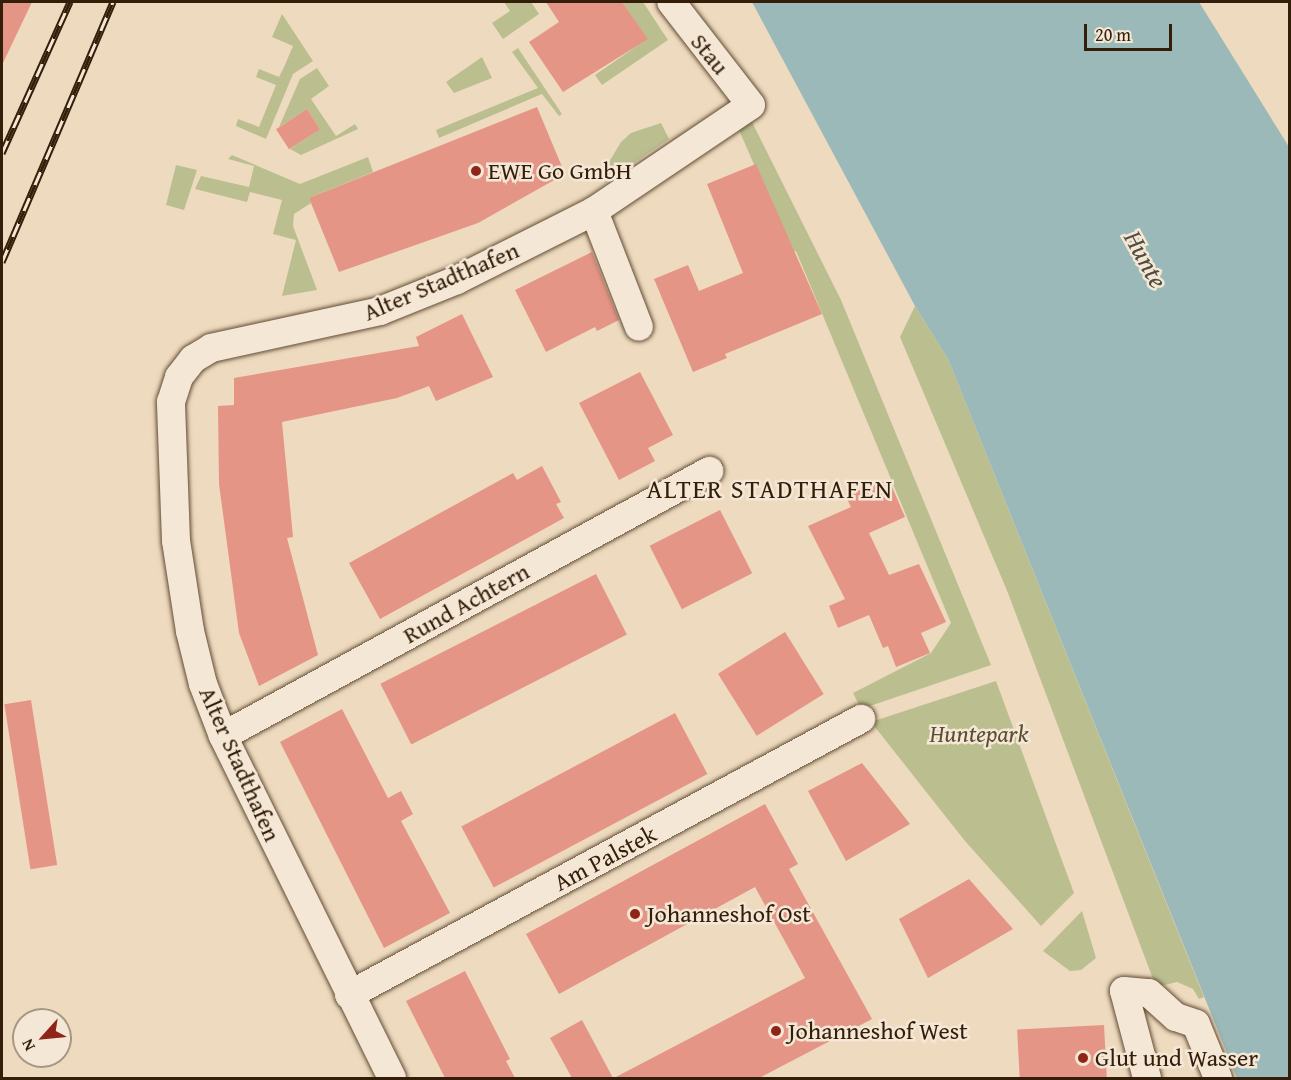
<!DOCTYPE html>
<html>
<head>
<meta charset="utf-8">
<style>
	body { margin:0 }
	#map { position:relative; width:1291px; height:1080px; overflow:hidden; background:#eedabe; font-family:"Gentium Book Plus",serif }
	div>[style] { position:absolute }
	.green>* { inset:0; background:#bbbf90 }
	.water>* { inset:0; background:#9bb9b9 }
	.building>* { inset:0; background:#e49586; transform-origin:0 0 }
	.roads { filter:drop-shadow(0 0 2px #624d36) drop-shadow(0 0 2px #624d36) }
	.street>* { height:28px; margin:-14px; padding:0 14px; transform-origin:14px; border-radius:14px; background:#f4e7d5 }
	.rail>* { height:7px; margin-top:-3.5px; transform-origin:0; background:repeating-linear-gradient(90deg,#f4e7d5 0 14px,#331e09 0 28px); box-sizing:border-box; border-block:2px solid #331e09 }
	.dots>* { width:16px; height:16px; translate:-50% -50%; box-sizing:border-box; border:3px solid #f4e7d5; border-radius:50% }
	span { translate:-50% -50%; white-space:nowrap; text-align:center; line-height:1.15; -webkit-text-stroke:5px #f4e7d5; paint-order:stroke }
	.street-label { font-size:24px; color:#331e09 }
	.poi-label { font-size:24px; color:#331e09 }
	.left { translate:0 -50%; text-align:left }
	.park-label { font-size:24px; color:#5c4e32; font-style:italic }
	.water-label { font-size:26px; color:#524c3e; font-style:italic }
	.neighbourhood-label { font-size:26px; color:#331e09; letter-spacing:1.5px }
	.frame { position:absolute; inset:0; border:3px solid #331e09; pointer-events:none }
	.north { position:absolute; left:12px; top:1008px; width:60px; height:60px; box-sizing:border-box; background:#f4e7d5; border:2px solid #a79783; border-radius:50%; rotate:243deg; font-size:16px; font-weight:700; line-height:24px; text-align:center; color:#331e09 }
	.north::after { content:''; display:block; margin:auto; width:21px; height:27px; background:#8f2418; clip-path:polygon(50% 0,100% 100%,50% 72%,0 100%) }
	.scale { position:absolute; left:1084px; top:24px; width:88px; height:27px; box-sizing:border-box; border:3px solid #331e09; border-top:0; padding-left:8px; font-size:18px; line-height:21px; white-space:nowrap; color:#331e09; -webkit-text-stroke:4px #f4e7d5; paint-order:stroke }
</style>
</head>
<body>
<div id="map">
	<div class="green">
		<i style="clip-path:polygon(504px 2px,531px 2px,539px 14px,503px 39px,492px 23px,510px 11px)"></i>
		<i style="clip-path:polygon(622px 2px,643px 2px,668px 40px,602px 85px,595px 75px,647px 39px)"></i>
		<i style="clip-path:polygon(282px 14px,313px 61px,293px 74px,266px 139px,236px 126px,238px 119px,259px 127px,276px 85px,256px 77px,259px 69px,279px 77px,284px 67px,293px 46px,272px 37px)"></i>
		<i style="clip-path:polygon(518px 48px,562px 114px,559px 116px,542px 94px,439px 138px,436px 130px,538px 88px,512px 52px)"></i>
		<i style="clip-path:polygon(482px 57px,492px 78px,454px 93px,446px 82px)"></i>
		<i style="clip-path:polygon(317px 68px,329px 86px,311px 99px,336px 136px,355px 124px,358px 129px,301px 155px,290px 149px,320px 129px,307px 109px,279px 127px,300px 79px)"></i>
		<i style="clip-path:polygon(752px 122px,841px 300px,991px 665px,861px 709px,853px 693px,931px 653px,951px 623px,796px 251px,792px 252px,739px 130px)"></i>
		<i style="clip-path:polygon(661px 123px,669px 139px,604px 183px,606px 167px,621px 142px,631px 133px)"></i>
		<i style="clip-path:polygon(232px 155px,300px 184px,368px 157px,373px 172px,309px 198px,311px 203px,294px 214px,293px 226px,317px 290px,282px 296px,296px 240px,273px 234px,282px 200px,250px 192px,247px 202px,195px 189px,201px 176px,249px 187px,254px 166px,228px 159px)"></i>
		<i style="clip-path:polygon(176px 165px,197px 170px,184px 210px,166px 205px)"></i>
		<i style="clip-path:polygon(915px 306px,948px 359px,1204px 997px,1199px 999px,1193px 989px,1177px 982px,1156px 987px,1008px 593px,900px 337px)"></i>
		<i style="clip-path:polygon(996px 681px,1074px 893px,1041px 926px,965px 841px,871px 722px)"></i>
		<i style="clip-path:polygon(1082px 911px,1096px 958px,1081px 970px,1070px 971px,1043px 951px)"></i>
	</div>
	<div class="water">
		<i style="clip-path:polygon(752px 2px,1199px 2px,1289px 147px,1289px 1078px,1237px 1078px,948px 359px,915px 306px)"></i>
	</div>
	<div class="building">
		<i style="clip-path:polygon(2px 2px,32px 2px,2px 65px)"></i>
		<i style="clip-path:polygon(546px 2px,622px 2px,648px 39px,563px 92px,529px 42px,559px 22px)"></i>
		<i style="clip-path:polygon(537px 107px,565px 174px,478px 223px,339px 272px,309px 198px)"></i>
		<i style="left:307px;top:109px;width:24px;height:37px;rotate:57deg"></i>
		<i style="clip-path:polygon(756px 164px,822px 314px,725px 354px,727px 358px,693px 372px,654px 279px,688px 265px,699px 291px,743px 273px,707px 184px)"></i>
		<i style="clip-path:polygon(592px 252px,619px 320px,597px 331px,595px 327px,546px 352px,515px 290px)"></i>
		<i style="clip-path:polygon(462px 314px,493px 377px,436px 401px,429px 386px,397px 398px,282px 422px,293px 537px,287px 538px,318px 655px,259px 686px,239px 633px,219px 484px,218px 406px,234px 405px,234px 378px,419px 346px,416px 337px)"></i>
		<i style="clip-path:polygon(640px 372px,673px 435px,648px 448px,655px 461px,619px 480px,579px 403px)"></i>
		<i style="clip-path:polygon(542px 466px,561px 502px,556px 504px,564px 518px,380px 619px,349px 563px,513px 473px,517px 480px)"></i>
		<i style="clip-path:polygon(889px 480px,905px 517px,869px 533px,889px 575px,919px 564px,946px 622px,921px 633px,930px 653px,896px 667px,888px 646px,883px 648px,869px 615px,838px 628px,829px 606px,845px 599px,808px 526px,851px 507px,845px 495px)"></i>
		<i style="left:720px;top:510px;width:71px;height:79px;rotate:63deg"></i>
		<i style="left:596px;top:574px;width:68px;height:242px;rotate:63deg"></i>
		<i style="left:785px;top:632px;width:73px;height:79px;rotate:58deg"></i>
		<i style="left:31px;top:700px;width:167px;height:27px;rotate:81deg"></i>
		<i style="clip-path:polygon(342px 709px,388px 798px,401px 791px,413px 814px,401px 821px,450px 913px,384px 948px,280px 742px)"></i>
		<i style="left:675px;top:713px;width:69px;height:242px;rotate:62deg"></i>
		<i style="clip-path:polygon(862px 763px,910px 824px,846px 861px,808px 791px)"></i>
		<i style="clip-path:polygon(765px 804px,798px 864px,789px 869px,872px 1019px,759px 1078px,614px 1078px,805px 978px,755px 887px,559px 994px,526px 934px)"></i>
		<i style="clip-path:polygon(969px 879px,1013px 929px,928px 978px,899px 919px)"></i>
		<i style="clip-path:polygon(465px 971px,510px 1059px,506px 1061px,515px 1078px,445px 1078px,406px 1001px)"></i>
		<i style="clip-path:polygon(582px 1020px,613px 1078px,572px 1078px,550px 1038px)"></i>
		<i style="left:1104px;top:1025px;width:53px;height:87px;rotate:87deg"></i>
	</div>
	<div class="roads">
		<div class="street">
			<i style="left:594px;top:211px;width:124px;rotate:68.8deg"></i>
			<i style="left:223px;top:736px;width:554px;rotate:-28.6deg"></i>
			<i style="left:349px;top:995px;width:582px;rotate:-28.33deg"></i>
			<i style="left:392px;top:1078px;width:381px;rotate:-116.3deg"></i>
			<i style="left:223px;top:736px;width:56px;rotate:-111deg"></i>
			<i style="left:203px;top:684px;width:55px;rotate:-103.8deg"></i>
			<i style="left:190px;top:631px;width:91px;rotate:-98.8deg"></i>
			<i style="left:176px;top:541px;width:139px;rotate:-92.1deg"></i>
			<i style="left:171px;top:402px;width:26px;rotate:-72deg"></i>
			<i style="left:179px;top:377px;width:23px;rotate:-52deg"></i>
			<i style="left:193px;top:359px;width:21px;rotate:-31deg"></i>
			<i style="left:211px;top:348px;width:173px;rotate:-12.3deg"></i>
			<i style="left:380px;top:311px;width:83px;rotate:-21.9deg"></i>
			<i style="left:457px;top:280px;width:153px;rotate:-26.7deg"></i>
			<i style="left:594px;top:211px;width:189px;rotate:-34deg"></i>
			<i style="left:751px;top:105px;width:130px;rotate:-127.8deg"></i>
			<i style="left:1147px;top:1078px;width:90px;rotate:-104.8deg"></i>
			<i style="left:1124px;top:991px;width:25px;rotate:5deg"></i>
			<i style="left:1149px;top:993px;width:36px;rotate:42deg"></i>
			<i style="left:1176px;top:1017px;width:21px;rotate:19deg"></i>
			<i style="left:1196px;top:1024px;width:58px;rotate:67.8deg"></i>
		</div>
	</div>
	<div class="rail">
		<i style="left:2px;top:153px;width:166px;rotate:-65.8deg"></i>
		<i style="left:2px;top:262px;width:283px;rotate:-66.9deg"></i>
	</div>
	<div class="dots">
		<i style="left:476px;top:171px;background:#8f2418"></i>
		<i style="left:635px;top:914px;background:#8f2418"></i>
		<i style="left:776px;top:1031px;background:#8f2418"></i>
		<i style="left:1083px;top:1058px;background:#8f2418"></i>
	</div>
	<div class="street-label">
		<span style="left:710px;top:54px;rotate:51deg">Stau</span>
		<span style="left:441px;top:281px;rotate:-23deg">Alter Stadthafen</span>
		<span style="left:466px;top:603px;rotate:-29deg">Rund Achtern</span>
		<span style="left:240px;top:764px;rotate:66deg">Alter Stadthafen</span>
		<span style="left:605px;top:858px;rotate:-28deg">Am Palstek</span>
	</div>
	<div class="poi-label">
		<span class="left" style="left:488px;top:171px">EWE Go GmbH</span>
		<span class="left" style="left:647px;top:914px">Johanneshof Ost</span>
		<span class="left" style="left:788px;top:1031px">Johanneshof West</span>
		<span class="left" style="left:1095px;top:1058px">Glut und Wasser</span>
	</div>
	<div class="park-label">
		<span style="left:979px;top:734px">Huntepark</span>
	</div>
	<div class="water-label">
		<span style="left:1146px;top:259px;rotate:61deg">Hunte</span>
	</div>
	<div class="neighbourhood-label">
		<span style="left:770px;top:489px">ALTER STADTHAFEN</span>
	</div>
	<div class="frame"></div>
	<div class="north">N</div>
	<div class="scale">20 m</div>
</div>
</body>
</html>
